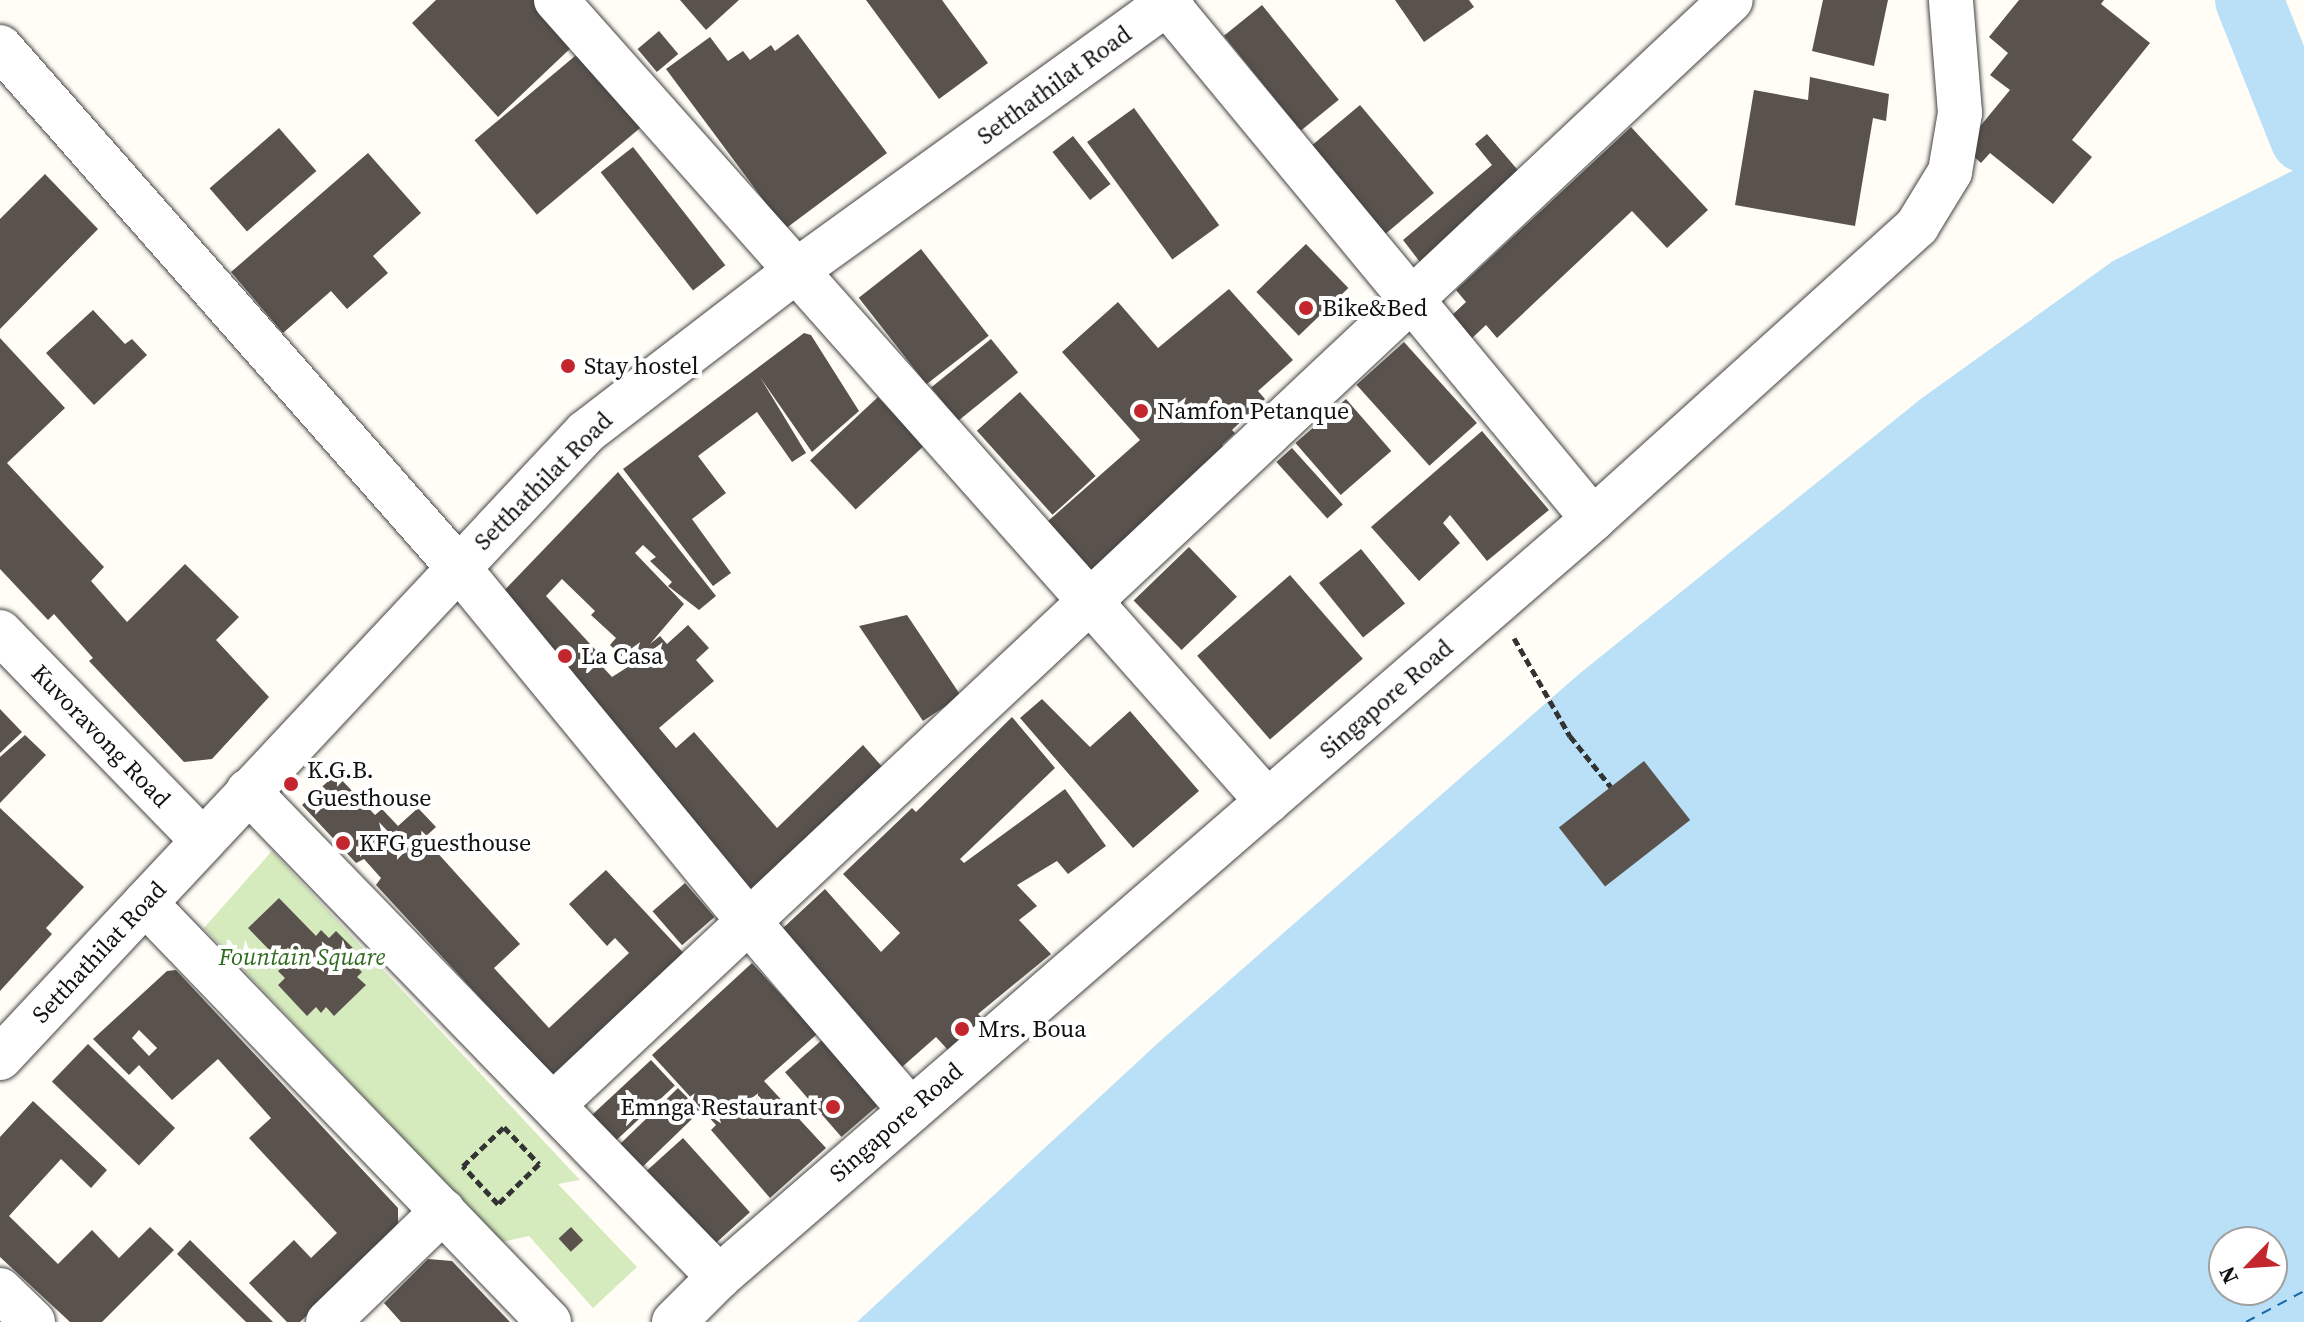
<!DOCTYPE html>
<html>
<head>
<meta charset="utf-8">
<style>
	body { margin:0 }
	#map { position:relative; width:2304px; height:1322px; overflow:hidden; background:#fffdf5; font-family:"Source Serif 4",serif }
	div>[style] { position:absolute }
	.green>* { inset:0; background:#d5ebbd }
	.water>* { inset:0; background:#b9e0f7 }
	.river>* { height:68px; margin:-34px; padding:0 34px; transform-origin:34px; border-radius:34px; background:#b9e0f7 }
	.ferry>* { height:2px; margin-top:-1px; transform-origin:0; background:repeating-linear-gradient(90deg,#1768a6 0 10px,transparent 0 18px) }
	.building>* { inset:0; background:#5a524d; transform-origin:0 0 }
	.path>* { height:5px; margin-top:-2.5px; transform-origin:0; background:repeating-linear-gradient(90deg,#333 0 8px,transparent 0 12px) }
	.roads { filter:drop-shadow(0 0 2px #444) drop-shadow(0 0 2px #444) }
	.minor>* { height:44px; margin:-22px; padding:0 22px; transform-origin:22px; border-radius:22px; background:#fff }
	.dots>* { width:22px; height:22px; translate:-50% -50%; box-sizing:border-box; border:4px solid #fff; border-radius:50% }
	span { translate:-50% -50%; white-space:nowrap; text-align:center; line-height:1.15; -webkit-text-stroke:8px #fff; paint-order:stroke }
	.street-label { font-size:24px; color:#111 }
	.poi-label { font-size:24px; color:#111 }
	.left { translate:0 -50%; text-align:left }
	.right { translate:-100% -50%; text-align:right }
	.park-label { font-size:24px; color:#2f6b1f; font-style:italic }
	.north { position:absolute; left:2208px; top:1226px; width:80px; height:80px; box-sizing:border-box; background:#fff; border:2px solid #a0a0a0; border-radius:50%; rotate:245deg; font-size:22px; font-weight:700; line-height:32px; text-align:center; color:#111 }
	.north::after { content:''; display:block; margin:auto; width:28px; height:36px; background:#c4262e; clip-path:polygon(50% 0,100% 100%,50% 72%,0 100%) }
</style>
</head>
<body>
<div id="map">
	<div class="green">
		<i style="clip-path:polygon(272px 851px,580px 1180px,558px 1184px,637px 1267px,593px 1308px,529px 1236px,502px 1242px,204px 928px)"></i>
	</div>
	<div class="water">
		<i style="clip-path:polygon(evenodd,2304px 165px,2304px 1322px,857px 1322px,1158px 1043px,1579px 674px,1922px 398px,2113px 261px,2304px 165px,2224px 1242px,2272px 1242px,2272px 1290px,2224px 1290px,2224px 1242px)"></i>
	</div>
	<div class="river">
		<i style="left:2249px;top:0;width:149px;rotate:68.3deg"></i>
	</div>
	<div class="ferry">
		<i style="left:2246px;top:1322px;width:66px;rotate:-28.1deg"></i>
	</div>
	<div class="building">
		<i style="clip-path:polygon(436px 0,534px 0,575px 44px,498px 117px,412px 23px)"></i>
		<i style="clip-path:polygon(680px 0,739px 0,706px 30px)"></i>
		<i style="clip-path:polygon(866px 0,942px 0,988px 63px,939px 99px)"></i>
		<i style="clip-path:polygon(1395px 0,1469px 0,1474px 7px,1424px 42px)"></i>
		<i style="clip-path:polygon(1823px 0,1888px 0,1874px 66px,1812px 51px)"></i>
		<i style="clip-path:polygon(2019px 0,2104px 0,2101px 4px,2150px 43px,2072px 140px,2092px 157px,2053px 204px,1990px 153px,1981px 163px,1963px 147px,2010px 90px,1990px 75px,2008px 53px,1989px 37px)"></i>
		<i style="left:1262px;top:5px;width:122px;height:49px;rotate:51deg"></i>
		<i style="left:659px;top:31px;width:30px;height:28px;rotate:50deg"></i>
		<i style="clip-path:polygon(798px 34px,887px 153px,785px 229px,666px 69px,710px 37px,728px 61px,743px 51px,750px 60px,771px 45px,775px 51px)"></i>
		<i style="left:581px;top:51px;width:97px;height:139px;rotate:50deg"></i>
		<i style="clip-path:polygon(1810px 77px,1889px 94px,1886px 121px,1873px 118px,1855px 226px,1735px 205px,1754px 90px,1808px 100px)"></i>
		<i style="left:1360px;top:105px;width:115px;height:65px;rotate:50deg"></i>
		<i style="left:1134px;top:108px;width:145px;height:58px;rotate:54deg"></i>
		<i style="clip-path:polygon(1631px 127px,1708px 210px,1667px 248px,1632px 211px,1497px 338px,1486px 325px,1471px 339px,1450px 317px,1466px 302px,1456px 290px)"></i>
		<i style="left:279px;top:128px;width:57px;height:92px;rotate:49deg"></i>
		<i style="clip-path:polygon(1487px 134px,1522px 175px,1420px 262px,1403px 240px,1492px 165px,1475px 144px)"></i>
		<i style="left:1073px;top:136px;width:61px;height:26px;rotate:52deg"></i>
		<i style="left:633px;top:147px;width:150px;height:41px;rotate:52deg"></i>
		<i style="clip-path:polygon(368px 153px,421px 213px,373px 256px,388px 273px,347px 309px,331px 291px,283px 333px,231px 272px)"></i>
		<i style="clip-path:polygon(45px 174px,98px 229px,0 329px,0 219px)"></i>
		<i style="left:1306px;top:244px;width:61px;height:69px;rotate:46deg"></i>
		<i style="left:921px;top:249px;width:110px;height:79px;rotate:52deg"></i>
		<i style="clip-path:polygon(1229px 289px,1293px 360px,1258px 391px,1265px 399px,1232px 430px,1235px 433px,1222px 445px,1231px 455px,1095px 577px,1047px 522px,1140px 440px,1062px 352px,1118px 302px,1158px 348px)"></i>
		<i style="clip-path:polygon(93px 310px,125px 344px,132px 339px,147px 355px,94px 405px,46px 353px)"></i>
		<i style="clip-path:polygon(804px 333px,811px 335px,859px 411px,812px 452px,760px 377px,806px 453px,792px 462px,757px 412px,698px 456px,726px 493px,692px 519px,731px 573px,713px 586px,623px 469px)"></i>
		<i style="clip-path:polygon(0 338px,65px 408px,7px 463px,104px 567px,91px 581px,127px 622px,185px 564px,239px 617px,216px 640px,269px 697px,212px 759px,184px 762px,89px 661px,93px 658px,54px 614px,48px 620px,0 569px)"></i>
		<i style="left:991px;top:339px;width:43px;height:77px;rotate:51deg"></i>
		<i style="left:1404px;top:342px;width:109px;height:64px;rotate:48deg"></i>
		<i style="left:1020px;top:392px;width:113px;height:58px;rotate:48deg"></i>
		<i style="left:878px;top:397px;width:67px;height:93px;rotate:47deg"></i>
		<i style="left:1346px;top:399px;width:69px;height:67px;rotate:49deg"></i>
		<i style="clip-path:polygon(1482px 431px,1549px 510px,1487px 561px,1450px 515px,1443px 523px,1460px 543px,1419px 581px,1371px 527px)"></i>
		<i style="left:1292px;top:448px;width:76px;height:21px;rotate:48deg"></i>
		<i style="clip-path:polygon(evenodd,618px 472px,716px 596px,699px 610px,668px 586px,672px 582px,650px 561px,656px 557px,643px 545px,635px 553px,684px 604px,650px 644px,660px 636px,667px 644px,688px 625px,709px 648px,696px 660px,714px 681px,659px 728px,676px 748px,694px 732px,777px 828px,863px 745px,885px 770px,752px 906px,497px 598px,618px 472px,562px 579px,595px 611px,591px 615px,616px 638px,610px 645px,631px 665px,612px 677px,598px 662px,603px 658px,546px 596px,562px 579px)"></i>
		<i style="left:1189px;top:547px;width:69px;height:77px;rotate:46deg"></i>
		<i style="left:1361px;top:549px;width:70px;height:54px;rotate:51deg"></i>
		<i style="left:1290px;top:575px;width:111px;height:123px;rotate:49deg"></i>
		<i style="clip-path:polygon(907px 615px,961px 696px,923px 721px,859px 626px)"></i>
		<i style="clip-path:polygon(1042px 699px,1090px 747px,1130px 711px,1199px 791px,1133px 848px,1020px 718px)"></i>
		<i style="clip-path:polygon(0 709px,22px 732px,0 753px)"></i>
		<i style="clip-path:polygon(1012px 717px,1055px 768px,960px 859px,964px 863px,1065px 789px,1106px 846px,1068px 874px,1057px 861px,1017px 885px,1037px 906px,1019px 920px,1051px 954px,978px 1014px,983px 1019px,948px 1050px,936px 1037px,902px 1067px,782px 929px,825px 889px,881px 952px,900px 933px,843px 874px,912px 808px,916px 812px)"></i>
		<i style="clip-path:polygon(25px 735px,46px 755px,0 803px,0 757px)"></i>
		<i style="left:1644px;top:761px;width:75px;height:108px;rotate:52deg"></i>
		<i style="clip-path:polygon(336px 774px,375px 815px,382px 809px,398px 826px,418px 808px,436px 827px,424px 838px,520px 944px,494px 968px,549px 1028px,629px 953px,615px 938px,607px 946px,569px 904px,606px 870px,690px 960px,553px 1077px,376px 885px,381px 878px,364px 859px,356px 863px,302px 805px)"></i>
		<i style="clip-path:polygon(0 808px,84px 887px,46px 928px,52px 934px,0 991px)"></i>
		<i style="left:685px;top:883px;width:45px;height:43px;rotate:49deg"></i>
		<i style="clip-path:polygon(279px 898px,316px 936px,321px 930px,329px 938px,336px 931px,364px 959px,357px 967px,362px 972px,357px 977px,366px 985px,334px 1016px,326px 1007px,321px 1013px,316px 1007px,307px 1016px,278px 985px,285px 978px,278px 971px,284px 965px,248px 928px)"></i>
		<i style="clip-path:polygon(752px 963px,817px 1034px,764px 1081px,826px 1148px,770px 1198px,711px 1130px,716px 1125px,652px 1055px)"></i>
		<i style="clip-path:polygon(evenodd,176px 970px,398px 1208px,398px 1227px,300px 1322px,287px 1322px,249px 1283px,294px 1240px,311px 1258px,337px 1233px,249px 1138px,271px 1118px,218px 1059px,172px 1100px,139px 1065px,129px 1075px,93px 1039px,167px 971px,176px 970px,139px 1030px,157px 1048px,149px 1056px,132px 1038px,139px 1030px)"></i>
		<i style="left:822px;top:1040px;width:86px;height:49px;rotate:49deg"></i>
		<i style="left:88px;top:1044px;width:121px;height:52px;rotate:44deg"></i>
		<i style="left:651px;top:1060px;width:35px;height:83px;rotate:47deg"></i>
		<i style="left:678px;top:1088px;width:32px;height:83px;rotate:46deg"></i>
		<i style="clip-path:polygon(33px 1101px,107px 1170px,91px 1188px,61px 1159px,9px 1216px,58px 1264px,92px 1230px,119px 1258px,150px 1227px,174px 1250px,102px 1322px,70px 1322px,0 1257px,0 1137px)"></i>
		<i style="left:683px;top:1138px;width:100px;height:54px;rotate:48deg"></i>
		<i style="left:571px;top:1227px;width:18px;height:17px;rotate:47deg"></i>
		<i style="clip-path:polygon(190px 1240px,273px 1322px,246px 1322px,177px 1254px)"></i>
		<i style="clip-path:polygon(428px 1259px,452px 1261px,510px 1322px,401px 1322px,384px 1303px)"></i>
	</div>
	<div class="path">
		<i style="left:1514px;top:638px;width:113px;rotate:60.3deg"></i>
		<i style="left:1570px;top:736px;width:65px;rotate:51.2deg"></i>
		<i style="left:504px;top:1127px;width:51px;rotate:46.6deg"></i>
		<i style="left:539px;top:1164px;width:57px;rotate:135.7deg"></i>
		<i style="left:498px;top:1204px;width:52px;rotate:-132.6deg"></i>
		<i style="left:463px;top:1166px;width:57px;rotate:-43.6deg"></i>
	</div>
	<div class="roads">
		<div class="minor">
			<i style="left:556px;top:0;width:1072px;rotate:48.4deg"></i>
			<i style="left:1164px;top:0;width:673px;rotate:50.42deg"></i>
			<i style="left:0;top:47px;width:692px;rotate:48.63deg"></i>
			<i style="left:457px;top:566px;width:460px;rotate:50.6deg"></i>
			<i style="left:749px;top:922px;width:248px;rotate:49.4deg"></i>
			<i style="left:0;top:632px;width:290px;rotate:45.8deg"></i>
			<i style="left:248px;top:791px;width:677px;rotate:45.9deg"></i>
			<i style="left:145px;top:903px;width:582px;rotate:46.04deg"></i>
			<i style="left:0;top:1058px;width:857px;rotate:-46.89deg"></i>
			<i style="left:586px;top:432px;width:265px;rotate:-37.5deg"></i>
			<i style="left:796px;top:271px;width:463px;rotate:-35.8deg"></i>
			<i style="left:555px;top:1103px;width:1612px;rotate:-43.17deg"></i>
			<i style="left:0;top:1290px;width:46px;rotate:44.1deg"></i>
			<i style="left:328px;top:1322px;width:160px;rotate:-44deg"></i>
			<i style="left:674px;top:1322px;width:64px;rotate:-45deg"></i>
			<i style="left:719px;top:1277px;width:1157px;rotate:-40.93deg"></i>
			<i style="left:1593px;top:519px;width:437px;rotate:-42.1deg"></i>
			<i style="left:1917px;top:226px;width:63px;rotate:-58.6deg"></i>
			<i style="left:1950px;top:172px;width:60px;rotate:-80.4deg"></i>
			<i style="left:1960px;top:113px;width:113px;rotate:-94.6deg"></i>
		</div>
	</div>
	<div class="dots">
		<i style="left:1306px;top:308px;background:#c4262e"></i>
		<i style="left:568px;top:366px;background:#c4262e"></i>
		<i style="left:1141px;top:411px;background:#c4262e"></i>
		<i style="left:565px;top:656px;background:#c4262e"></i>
		<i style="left:291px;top:784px;background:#c4262e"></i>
		<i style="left:343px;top:843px;background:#c4262e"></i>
		<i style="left:962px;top:1029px;background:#c4262e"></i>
		<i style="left:833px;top:1107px;background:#c4262e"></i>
	</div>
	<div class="street-label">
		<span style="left:1054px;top:85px;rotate:-36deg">Setthathilat Road</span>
		<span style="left:543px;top:481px;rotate:-45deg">Setthathilat Road</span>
		<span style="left:1386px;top:699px;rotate:-41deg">Singapore Road</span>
		<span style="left:101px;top:736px;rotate:46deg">Kuvoravong Road</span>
		<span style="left:99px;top:952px;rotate:-47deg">Setthathilat Road</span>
		<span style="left:896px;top:1122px;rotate:-41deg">Singapore Road</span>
	</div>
	<div class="poi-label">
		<span class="left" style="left:1322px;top:308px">Bike&amp;Bed</span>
		<span class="left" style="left:584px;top:366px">Stay hostel</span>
		<span class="left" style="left:1157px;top:411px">Namfon Petanque</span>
		<span class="left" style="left:581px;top:656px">La Casa</span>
		<span class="left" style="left:307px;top:784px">K.G.B.<br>Guesthouse</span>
		<span class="left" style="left:359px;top:843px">KFG guesthouse</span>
		<span class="left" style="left:978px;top:1029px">Mrs. Boua</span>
		<span class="right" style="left:817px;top:1107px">Emnga Restaurant</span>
	</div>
	<div class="park-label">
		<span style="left:302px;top:957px">Fountain Square</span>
	</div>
	<div class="north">N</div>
</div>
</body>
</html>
